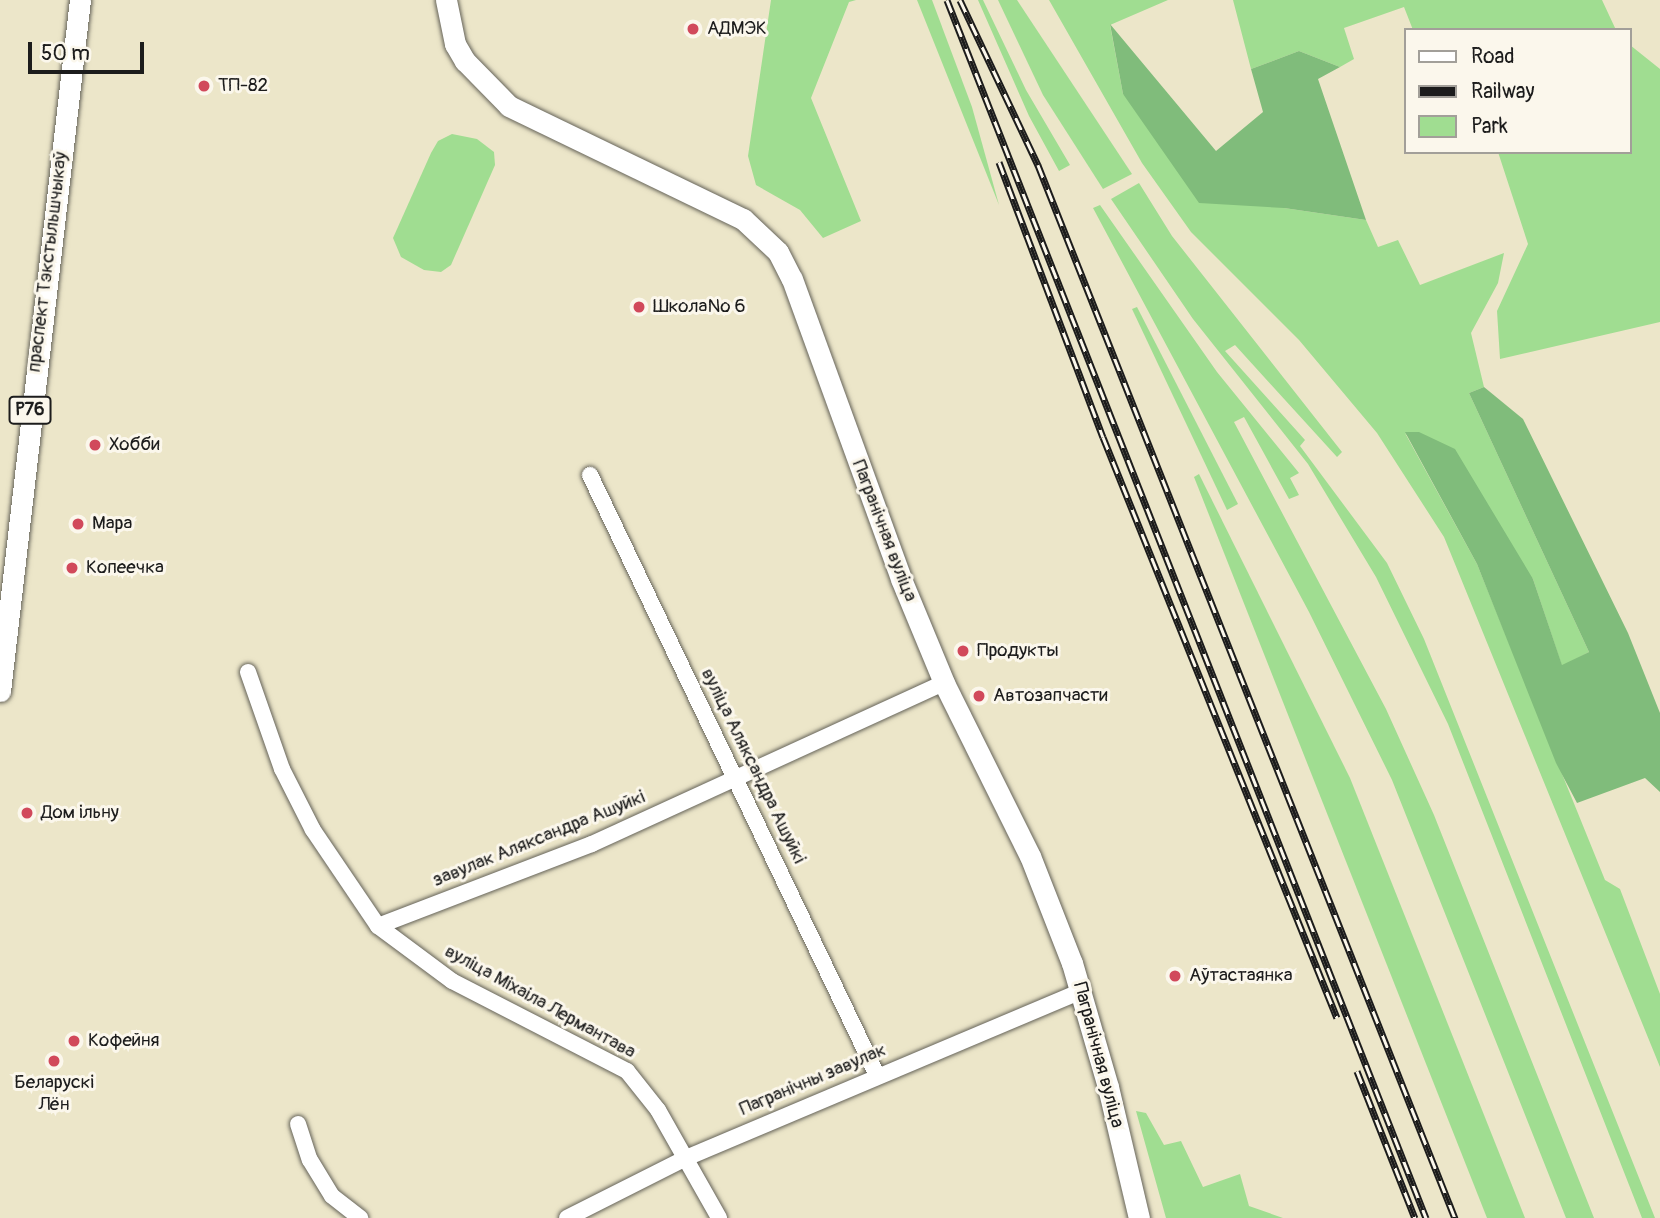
<!DOCTYPE html>
<html>
<head>
<meta charset="utf-8">
<style>
	body { margin:0 }
	#map { position:relative; width:1660px; height:1218px; overflow:hidden; background:#ece6c9; font-family:Pangolin,sans-serif }
	div>[style] { position:absolute }
	.green>* { inset:0; background:#a0dd91 }
	.forest>* { inset:0; background:#80bc7b }
	.roads { filter:drop-shadow(0 0 2px #656359) drop-shadow(0 0 2px #656359) }
	.minor>* { height:16px; margin:-8px; padding:0 8px; transform-origin:8px; border-radius:8px; background:#fff }
	.major>* { height:21px; margin:-10.5px; padding:0 10.5px; transform-origin:10.5px; border-radius:10.5px; background:#fff }
	.rail>* { height:7px; margin-top:-3.5px; transform-origin:0; background:repeating-linear-gradient(90deg,#fbf7ec 0 13px,#1c1c1c 0 26px); box-sizing:border-box; border-block:2px solid #1c1c1c }
	.dots>* { width:19px; height:19px; translate:-50% -50%; box-sizing:border-box; border:4px solid #fbf7ec; border-radius:50% }
	span { translate:-50% -50%; white-space:nowrap; text-align:center; line-height:1.15; -webkit-text-stroke:6px #fbf7ec; paint-order:stroke }
	.shield-label span { padding:2px 5px; background:#fbf7ec; border:2px solid; border-radius:5px; -webkit-text-stroke-width:0 }
	.shield-label { font-size:18px; color:#1c1c1c; font-weight:700 }
	.poi-label { font-size:19px; color:#1c1c1c }
	.left { translate:0 -50%; text-align:left }
	.street-label { font-size:19px; color:#1c1c1c }
	.legend { position:absolute; left:1404px; top:28px; width:228px; height:126px; box-sizing:border-box; background:#fbf7ec; border:2px solid #a29f99; margin:0; padding:9px 12px; list-style:none; font-size:21px; color:#1c1c1c }
	.legend li { display:flex; align-items:center; gap:14px; height:35px }
	.legend b { width:35px; border:2px solid #a29f99 }
	.scale { position:absolute; left:28px; top:42px; width:116px; height:32px; box-sizing:border-box; border:4px solid #1c1c1c; border-top:0; padding-left:9px; font-size:21px; line-height:24px; white-space:nowrap; color:#1c1c1c; -webkit-text-stroke:5px #fbf7ec; paint-order:stroke }
</style>
</head>
<body>
<div id="map">
	<div class="green">
		<i style="clip-path:polygon(771px 0,856px 0,849px 2px,811px 98px,861px 221px,823px 238px,800px 210px,756px 185px,748px 156px)"></i>
		<i style="clip-path:polygon(917px 0,932px 0,972px 107px,999px 205px)"></i>
		<i style="clip-path:polygon(978px 0,983px 0,1026px 90px,1070px 165px,1059px 171px,1029px 116px)"></i>
		<i style="clip-path:polygon(998px 0,1017px 0,1132px 174px,1103px 189px,1043px 95px)"></i>
		<i style="clip-path:polygon(1049px 0,1168px 0,1110px 25px,1123px 94px,1284px 208px,1366px 220px,1378px 247px,1398px 240px,1420px 285px,1504px 253px,1498px 283px,1471px 333px,1484px 387px,1469px 393px,1589px 652px,1562px 666px,1533px 579px,1405px 433px,1477px 564px,1605px 880px,1620px 889px,1660px 994px,1660px 1067px,1444px 537px,1377px 433px,1299px 340px,1191px 232px,1142px 163px)"></i>
		<i style="clip-path:polygon(1233px 0,1602px 0,1616px 30px,1413px 30px,1404px 7px,1344px 28px,1354px 59px,1340px 67px,1299px 51px,1251px 69px)"></i>
		<i style="clip-path:polygon(1630px 45px,1660px 69px,1660px 322px,1500px 359px,1497px 311px,1528px 244px,1498px 152px,1630px 152px)"></i>
		<i style="clip-path:polygon(452px 134px,477px 139px,494px 152px,495px 165px,451px 265px,441px 272px,424px 270px,401px 257px,393px 238px,431px 153px,438px 141px)"></i>
		<i style="clip-path:polygon(1139px 183px,1172px 236px,1342px 452px,1337px 457px,1235px 345px,1225px 351px,1305px 440px,1300px 446px,1387px 563px,1424px 639px,1655px 1218px,1642px 1218px,1448px 724px,1376px 577px,1308px 464px,1193px 319px,1111px 199px)"></i>
		<i style="clip-path:polygon(1100px 205px,1217px 372px,1299px 473px,1290px 478px,1299px 495px,1289px 499px,1244px 417px,1234px 422px,1386px 709px,1434px 815px,1594px 1218px,1566px 1218px,1392px 780px,1309px 612px,1093px 208px)"></i>
		<i style="clip-path:polygon(1137px 307px,1238px 504px,1227px 510px,1132px 309px)"></i>
		<i style="clip-path:polygon(1199px 474px,1350px 778px,1525px 1218px,1487px 1218px,1194px 477px)"></i>
		<i style="clip-path:polygon(1136px 1111px,1146px 1113px,1164px 1145px,1181px 1141px,1203px 1187px,1240px 1174px,1249px 1206px,1283px 1218px,1166px 1218px)"></i>
	</div>
	<div class="forest">
		<i style="clip-path:polygon(1110px 24px,1216px 151px,1263px 112px,1251px 69px,1299px 51px,1340px 67px,1318px 79px,1366px 220px,1284px 208px,1199px 203px,1123px 94px)"></i>
		<i style="clip-path:polygon(1484px 387px,1523px 419px,1628px 633px,1660px 713px,1660px 792px,1645px 778px,1577px 803px,1556px 763px,1477px 564px,1405px 432px,1419px 432px,1455px 449px,1533px 579px,1562px 665px,1589px 652px,1469px 393px)"></i>
	</div>
	<div class="roads">
		<div class="minor">
			<i style="left:590px;top:475px;width:665px;rotate:64.44deg"></i>
			<i style="left:248px;top:672px;width:103px;rotate:70.7deg"></i>
			<i style="left:282px;top:769px;width:68px;rotate:63.1deg"></i>
			<i style="left:313px;top:830px;width:116px;rotate:55.9deg"></i>
			<i style="left:378px;top:926px;width:92px;rotate:36.6deg"></i>
			<i style="left:452px;top:981px;width:197px;rotate:27.2deg"></i>
			<i style="left:627px;top:1071px;width:50px;rotate:51.5deg"></i>
			<i style="left:658px;top:1110px;width:124px;rotate:60.5deg"></i>
			<i style="left:378px;top:926px;width:229px;rotate:-21deg"></i>
			<i style="left:592px;top:844px;width:387px;rotate:-24.6deg"></i>
			<i style="left:298px;top:1124px;width:38px;rotate:72deg"></i>
			<i style="left:310px;top:1160px;width:42px;rotate:58.6deg"></i>
			<i style="left:332px;top:1196px;width:36px;rotate:38deg"></i>
			<i style="left:567px;top:1218px;width:133px;rotate:-26.8deg"></i>
			<i style="left:686px;top:1158px;width:430px;rotate:-22.9deg"></i>
		</div>
		<div class="major">
			<i style="left:446px;top:0;width:45px;rotate:78.4deg"></i>
			<i style="left:455px;top:44px;width:20px;rotate:60deg"></i>
			<i style="left:465px;top:61px;width:63px;rotate:45.6deg"></i>
			<i style="left:509px;top:106px;width:260px;rotate:25.8deg"></i>
			<i style="left:743px;top:219px;width:48px;rotate:43.3deg"></i>
			<i style="left:778px;top:252px;width:30px;rotate:63deg"></i>
			<i style="left:792px;top:279px;width:319px;rotate:70deg"></i>
			<i style="left:901px;top:579px;width:113px;rotate:67.5deg"></i>
			<i style="left:944px;top:683px;width:193px;rotate:63.6deg"></i>
			<i style="left:1030px;top:856px;width:115px;rotate:68.6deg"></i>
			<i style="left:1072px;top:963px;width:129px;rotate:73.8deg"></i>
			<i style="left:1108px;top:1087px;width:135px;rotate:76.7deg"></i>
			<i style="left:0;top:691px;width:696px;rotate:-83.4deg"></i>
		</div>
	</div>
	<div class="rail">
		<i style="left:947px;top:0;width:1309px;rotate:68.53deg"></i>
		<i style="left:960px;top:0;width:183px;rotate:64.7deg"></i>
		<i style="left:1038px;top:165px;width:1133px;rotate:68.4deg"></i>
		<i style="left:999px;top:162px;width:294px;rotate:69.3deg"></i>
		<i style="left:1103px;top:437px;width:626px;rotate:68.06deg"></i>
		<i style="left:1357px;top:1071px;width:158px;rotate:68.5deg"></i>
	</div>
	<div class="dots">
		<i style="left:693px;top:29px;background:#d1495b"></i>
		<i style="left:204px;top:86px;background:#d1495b"></i>
		<i style="left:639px;top:307px;background:#d1495b"></i>
		<i style="left:95px;top:445px;background:#d1495b"></i>
		<i style="left:78px;top:524px;background:#d1495b"></i>
		<i style="left:72px;top:568px;background:#d1495b"></i>
		<i style="left:963px;top:651px;background:#d1495b"></i>
		<i style="left:979px;top:696px;background:#d1495b"></i>
		<i style="left:27px;top:813px;background:#d1495b"></i>
		<i style="left:1175px;top:976px;background:#d1495b"></i>
		<i style="left:74px;top:1041px;background:#d1495b"></i>
		<i style="left:54px;top:1061px;background:#d1495b"></i>
	</div>
	<div class="shield-label">
		<span style="left:30px;top:410px">Р76</span>
	</div>
	<div class="poi-label">
		<span class="left" style="left:707px;top:29px">АДМЭК</span>
		<span class="left" style="left:218px;top:86px">ТП-82</span>
		<span class="left" style="left:653px;top:307px">Школа№ 6</span>
		<span class="left" style="left:109px;top:445px">Хобби</span>
		<span class="left" style="left:92px;top:524px">Мара</span>
		<span class="left" style="left:86px;top:568px">Копеечка</span>
		<span class="left" style="left:977px;top:651px">Продукты</span>
		<span class="left" style="left:993px;top:696px">Автозапчасти</span>
		<span class="left" style="left:41px;top:813px">Дом ільну</span>
		<span class="left" style="left:1189px;top:976px">Аўтастаянка</span>
		<span class="left" style="left:88px;top:1041px">Кофейня</span>
		<span style="left:54px;top:1094px">Беларускі<br>Лён</span>
	</div>
	<div class="street-label">
		<span style="left:48px;top:262px;rotate:-83deg">праспект Тэкстыльшчыкаў</span>
		<span style="left:884px;top:531px;rotate:69deg">Пагранічная вуліца</span>
		<span style="left:753px;top:766px;rotate:64deg">вуліца Аляксандра Ашуйкі</span>
		<span style="left:539px;top:839px;rotate:-22deg">завулак Аляксандра Ашуйкі</span>
		<span style="left:540px;top:1002px;rotate:29deg">вуліца Міхаіла Лермантава</span>
		<span style="left:1098px;top:1055px;rotate:75deg">Пагранічная вуліца</span>
		<span style="left:813px;top:1080px;rotate:-23deg">Пагранічны завулак</span>
	</div>
	<ul class="legend">
	<li><b style="height:9px;background:#fff"></b>Road</li>
	<li><b style="height:9px;background:#1c1c1c"></b>Railway</li>
	<li><b style="height:19px;background:#a0dd91"></b>Park</li>
	</ul>
	<div class="scale">50 m</div>
</div>
</body>
</html>
